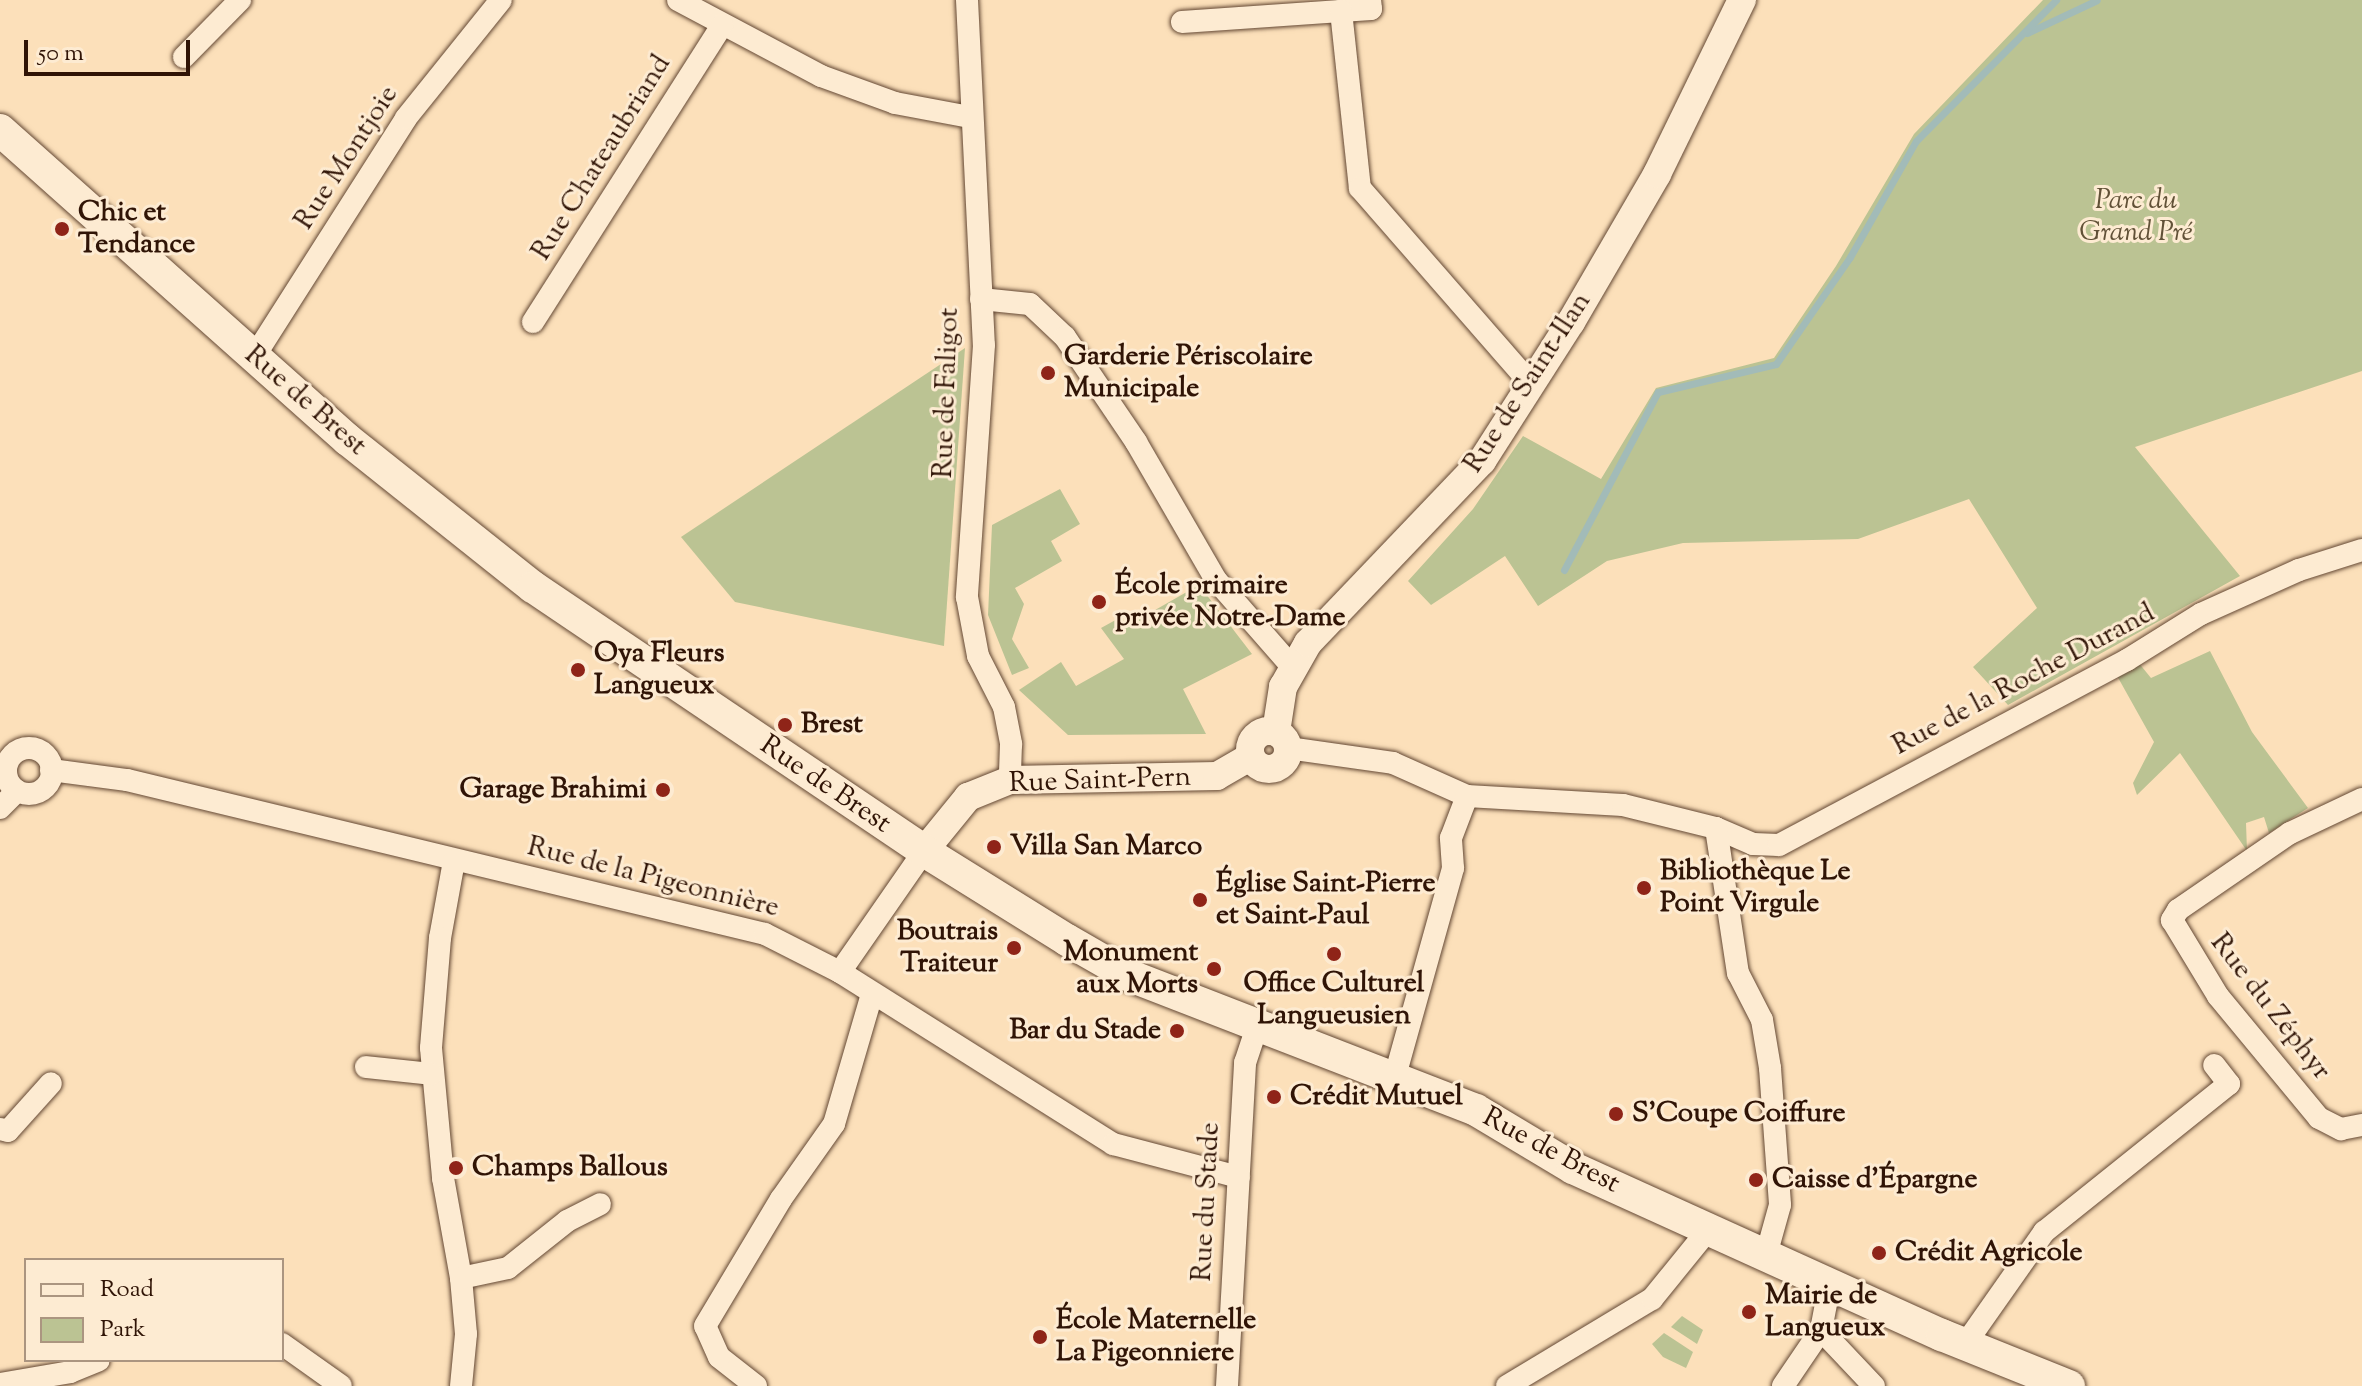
<!DOCTYPE html>
<html>
<head>
<meta charset="utf-8">
<style>
	body { margin:0 }
	#map { position:relative; width:2362px; height:1386px; overflow:hidden; background:#fce0ba; font-family:"Sorts Mill Goudy",serif }
	div>[style] { position:absolute }
	.green>* { inset:0; background:#bbc393 }
	.stream>* { height:7px; margin:-3.5px; padding:0 3.5px; transform-origin:3.5px; border-radius:3.5px; background:#a2bbb8 }
	.roads { filter:drop-shadow(0 0 2px #634733) drop-shadow(0 0 2px #634733) }
	.minor>* { height:22px; margin:-11px; padding:0 11px; transform-origin:11px; border-radius:11px; background:#fdebd2 }
	.minor>.ring { margin:-11px; padding:0; box-sizing:content-box; background:none; border:22px solid #fdebd2; border-radius:50% }
	.tertiary>* { height:28px; margin:-14px; padding:0 14px; transform-origin:14px; border-radius:14px; background:#fdebd2 }
	.tertiary>.ring { margin:-14px; padding:0; box-sizing:content-box; background:none; border:28px solid #fdebd2; border-radius:50% }
	.secondary>* { height:32px; margin:-16px; padding:0 16px; transform-origin:16px; border-radius:16px; background:#fdebd2 }
	.dots>* { width:22px; height:22px; translate:-50% -50%; box-sizing:border-box; border:4px solid #fdebd2; border-radius:50% }
	span { translate:-50% -50%; white-space:nowrap; text-align:center; line-height:1.15; -webkit-text-stroke:6px #fdebd2; paint-order:stroke }
	.street-label { font-size:28px; color:#301406 }
	.park-label { font-size:28px; color:#615137; font-style:italic }
	.poi-label { font-size:28px; color:#301406; font-weight:700 }
	.left { translate:0 -50%; text-align:left }
	.right { translate:-100% -50%; text-align:right }
	.legend { position:absolute; left:24px; top:1258px; width:260px; height:104px; box-sizing:border-box; background:#fdebd2; border:2px solid #ab9580; margin:0; padding:10px 14px; list-style:none; font-size:24px; color:#301406 }
	.legend li { display:flex; align-items:center; gap:16px; height:40px }
	.legend b { width:40px; border:2px solid #ab9580 }
	.scale { position:absolute; left:24px; top:40px; width:166px; height:36px; box-sizing:border-box; border:4px solid #301406; border-top:0; padding-left:10px; font-size:24px; line-height:28px; white-space:nowrap; color:#301406; -webkit-text-stroke:6px #fdebd2; paint-order:stroke }
</style>
</head>
<body>
<div id="map">
	<div class="green">
		<i style="clip-path:polygon(2043px 0,2362px 0,2362px 371px,2135px 447px,2240px 576px,2008px 705px,1973px 667px,2037px 608px,1969px 499px,1858px 539px,1683px 543px,1607px 561px,1538px 606px,1505px 556px,1431px 605px,1408px 581px,1473px 509px,1523px 436px,1601px 479px,1656px 388px,1774px 358px,1836px 266px,1914px 134px)"></i>
		<i style="clip-path:polygon(965px 348px,944px 646px,735px 602px,681px 537px)"></i>
		<i style="clip-path:polygon(1060px 489px,1080px 524px,1051px 541px,1062px 561px,1015px 588px,1024px 604px,1012px 639px,1029px 668px,1012px 675px,988px 615px,992px 525px)"></i>
		<i style="clip-path:polygon(1199px 585px,1252px 654px,1183px 689px,1206px 734px,1068px 735px,1019px 690px,1061px 662px,1076px 686px,1124px 659px,1101px 628px,1121px 617px,1127px 626px)"></i>
		<i style="clip-path:polygon(2210px 651px,2252px 732px,2308px 808px,2269px 833px,2264px 817px,2246px 823px,2247px 851px,2180px 753px,2137px 795px,2133px 783px,2154px 742px,2116px 674px,2138px 662px,2151px 678px)"></i>
		<i style="clip-path:polygon(1682px 1316px,1703px 1330px,1697px 1344px,1671px 1327px)"></i>
		<i style="clip-path:polygon(1664px 1333px,1693px 1352px,1686px 1368px,1663px 1357px,1652px 1344px)"></i>
	</div>
	<div class="stream">
		<i style="left:2027px;top:33px;width:77px;rotate:-25.2deg"></i>
		<i style="left:1564px;top:570px;width:201px;rotate:-62.2deg"></i>
		<i style="left:1658px;top:392px;width:121px;rotate:-13.3deg"></i>
		<i style="left:1776px;top:364px;width:130px;rotate:-55.3deg"></i>
		<i style="left:1850px;top:257px;width:133px;rotate:-60.4deg"></i>
		<i style="left:1916px;top:141px;width:199px;rotate:-45.2deg"></i>
	</div>
	<div class="roads">
		<div class="minor">
			<i style="left:678px;top:0;width:162px;rotate:28deg"></i>
			<i style="left:821px;top:76px;width:79px;rotate:20deg"></i>
			<i style="left:895px;top:103px;width:76px;rotate:10.6deg"></i>
			<i style="left:967px;top:0;width:345px;rotate:87.2deg"></i>
			<i style="left:984px;top:345px;width:253px;rotate:93.9deg"></i>
			<i style="left:967px;top:597px;width:60px;rotate:79.4deg"></i>
			<i style="left:978px;top:656px;width:57px;rotate:63deg"></i>
			<i style="left:1004px;top:707px;width:38px;rotate:79deg"></i>
			<i style="left:1011px;top:744px;width:36px;rotate:92deg"></i>
			<i style="left:1341px;top:11px;width:30px;rotate:-4deg"></i>
			<i style="left:1371px;top:9px;width:9px;rotate:-96deg"></i>
			<i style="left:1182px;top:22px;width:159px;rotate:-4deg"></i>
			<i style="left:1341px;top:11px;width:178px;rotate:83.9deg"></i>
			<i style="left:1360px;top:188px;width:260px;rotate:48.9deg"></i>
			<i style="left:184px;top:57px;width:80px;rotate:-45.5deg"></i>
			<i style="left:981px;top:299px;width:49px;rotate:5.8deg"></i>
			<i style="left:1030px;top:304px;width:48px;rotate:43.3deg"></i>
			<i style="left:1065px;top:337px;width:127px;rotate:55.9deg"></i>
			<i style="left:1136px;top:442px;width:160px;rotate:59.9deg"></i>
			<i style="left:1216px;top:580px;width:117px;rotate:48.8deg"></i>
			<i style="left:533px;top:322px;width:352px;rotate:-57.5deg"></i>
			<i style="left:254px;top:357px;width:283px;rotate:-57.5deg"></i>
			<i style="left:406px;top:118px;width:151px;rotate:-51.2deg"></i>
			<i style="left:1288px;top:748px;width:106px;rotate:8.1deg"></i>
			<i style="left:1393px;top:763px;width:81px;rotate:24deg"></i>
			<i style="left:1467px;top:796px;width:156px;rotate:3.3deg"></i>
			<i style="left:1623px;top:805px;width:96px;rotate:13.9deg"></i>
			<i style="left:1716px;top:828px;width:40px;rotate:23.4deg"></i>
			<i style="left:1753px;top:844px;width:26px;rotate:2deg"></i>
			<i style="left:1779px;top:845px;width:394px;rotate:-28deg"></i>
			<i style="left:2127px;top:660px;width:87px;rotate:-31.9deg"></i>
			<i style="left:2201px;top:614px;width:107px;rotate:-24.2deg"></i>
			<i style="left:2299px;top:570px;width:66px;rotate:-17.6deg"></i>
			<i class="ring" style="left:6px;top:748px;width:24px;height:24px"></i>
			<i style="left:51px;top:770px;width:77px;rotate:7.5deg"></i>
			<i style="left:127px;top:780px;width:656px;rotate:13.57deg"></i>
			<i style="left:765px;top:934px;width:84px;rotate:26.9deg"></i>
			<i style="left:840px;top:972px;width:323px;rotate:32.2deg"></i>
			<i style="left:1113px;top:1144px;width:130px;rotate:14.7deg"></i>
			<i style="left:2362px;top:799px;width:80px;rotate:154.7deg"></i>
			<i style="left:2290px;top:833px;width:136px;rotate:145.5deg"></i>
			<i style="left:2178px;top:910px;width:12px;rotate:121deg"></i>
			<i style="left:2172px;top:920px;width:89px;rotate:58.8deg"></i>
			<i style="left:2218px;top:996px;width:158px;rotate:50.4deg"></i>
			<i style="left:2319px;top:1118px;width:25px;rotate:27deg"></i>
			<i style="left:2341px;top:1129px;width:21px;rotate:-11deg"></i>
			<i style="left:0;top:808px;width:24px;rotate:-45deg"></i>
			<i style="left:1716px;top:828px;width:147px;rotate:81.4deg"></i>
			<i style="left:1738px;top:973px;width:53px;rotate:62.9deg"></i>
			<i style="left:1762px;top:1020px;width:49px;rotate:80.5deg"></i>
			<i style="left:1770px;top:1068px;width:137px;rotate:85.8deg"></i>
			<i style="left:1780px;top:1205px;width:52px;rotate:105.6deg"></i>
			<i style="left:454px;top:861px;width:78px;rotate:100.3deg"></i>
			<i style="left:440px;top:938px;width:110px;rotate:94.7deg"></i>
			<i style="left:431px;top:1048px;width:131px;rotate:84.7deg"></i>
			<i style="left:443px;top:1178px;width:102px;rotate:79.8deg"></i>
			<i style="left:461px;top:1278px;width:56px;rotate:84.9deg"></i>
			<i style="left:466px;top:1334px;width:52px;rotate:95.5deg"></i>
			<i style="left:840px;top:972px;width:147px;rotate:-55.2deg"></i>
			<i style="left:366px;top:1067px;width:66px;rotate:6.1deg"></i>
			<i style="left:1395px;top:1076px;width:216px;rotate:-74.4deg"></i>
			<i style="left:1453px;top:868px;width:30px;rotate:-94deg"></i>
			<i style="left:1451px;top:838px;width:45px;rotate:-69.1deg"></i>
			<i style="left:0;top:1129px;width:8px;rotate:14deg"></i>
			<i style="left:8px;top:1131px;width:64px;rotate:-48.1deg"></i>
			<i style="left:461px;top:1278px;width:48px;rotate:-12deg"></i>
			<i style="left:508px;top:1268px;width:75px;rotate:-38.5deg"></i>
			<i style="left:567px;top:1221px;width:37px;rotate:-27deg"></i>
			<i style="left:1830px;top:1283px;width:48px;rotate:100.8deg"></i>
			<i style="left:1821px;top:1330px;width:77px;rotate:46.6deg"></i>
			<i style="left:1966px;top:1343px;width:136px;rotate:-54.9deg"></i>
			<i style="left:2044px;top:1232px;width:237px;rotate:-38.7deg"></i>
			<i style="left:2229px;top:1084px;width:24px;rotate:-128deg"></i>
			<i style="left:282px;top:1344px;width:72px;rotate:35.4deg"></i>
			<i style="left:0;top:1384px;width:71px;rotate:-9.7deg"></i>
			<i style="left:70px;top:1372px;width:31px;rotate:-22deg"></i>
			<i style="left:756px;top:1386px;width:47px;rotate:-141.9deg"></i>
			<i style="left:719px;top:1357px;width:34px;rotate:-114deg"></i>
			<i style="left:705px;top:1326px;width:148px;rotate:-59.1deg"></i>
			<i style="left:781px;top:1199px;width:92px;rotate:-54.8deg"></i>
			<i style="left:834px;top:1124px;width:135px;rotate:-73.7deg"></i>
			<i style="left:1227px;top:1386px;width:324px;rotate:-86.8deg"></i>
			<i style="left:1245px;top:1063px;width:41px;rotate:-71.6deg"></i>
			<i style="left:1507px;top:1386px;width:169px;rotate:-31deg"></i>
			<i style="left:1652px;top:1299px;width:89px;rotate:-50.9deg"></i>
			<i style="left:1783px;top:1386px;width:68px;rotate:-55.8deg"></i>
		</div>
		<div class="tertiary">
			<i class="ring" style="left:1250px;top:731px;width:10px;height:10px"></i>
			<i style="left:1276px;top:732px;width:46px;rotate:-81.2deg"></i>
			<i style="left:1283px;top:687px;width:51px;rotate:-60.4deg"></i>
			<i style="left:1308px;top:643px;width:252px;rotate:-46.3deg"></i>
			<i style="left:1482px;top:461px;width:165px;rotate:-57.4deg"></i>
			<i style="left:1571px;top:322px;width:171px;rotate:-59.8deg"></i>
			<i style="left:1657px;top:174px;width:194px;rotate:-64deg"></i>
			<i style="left:924px;top:851px;width:70px;rotate:-50.8deg"></i>
			<i style="left:968px;top:797px;width:45px;rotate:-22deg"></i>
			<i style="left:1010px;top:780px;width:207px;rotate:-1.1deg"></i>
			<i style="left:1217px;top:776px;width:39px;rotate:-30deg"></i>
		</div>
		<div class="secondary">
			<i style="left:0;top:130px;width:466px;rotate:41.7deg"></i>
			<i style="left:348px;top:440px;width:236px;rotate:38.5deg"></i>
			<i style="left:533px;top:587px;width:472px;rotate:34deg"></i>
			<i style="left:924px;top:851px;width:168px;rotate:31.9deg"></i>
			<i style="left:1067px;top:940px;width:70px;rotate:29.8deg"></i>
			<i style="left:1128px;top:975px;width:373px;rotate:21.2deg"></i>
			<i style="left:1476px;top:1110px;width:113px;rotate:30.9deg"></i>
			<i style="left:1573px;top:1168px;width:405px;rotate:24.4deg"></i>
			<i style="left:1942px;top:1335px;width:137px;rotate:21.9deg"></i>
		</div>
	</div>
	<div class="dots">
		<i style="left:62px;top:229px;background:#8f2418"></i>
		<i style="left:1048px;top:373px;background:#8f2418"></i>
		<i style="left:1099px;top:602px;background:#8f2418"></i>
		<i style="left:578px;top:670px;background:#8f2418"></i>
		<i style="left:785px;top:725px;background:#8f2418"></i>
		<i style="left:663px;top:790px;background:#8f2418"></i>
		<i style="left:994px;top:847px;background:#8f2418"></i>
		<i style="left:1644px;top:888px;background:#8f2418"></i>
		<i style="left:1200px;top:900px;background:#8f2418"></i>
		<i style="left:1014px;top:948px;background:#8f2418"></i>
		<i style="left:1334px;top:954px;background:#8f2418"></i>
		<i style="left:1214px;top:969px;background:#8f2418"></i>
		<i style="left:1177px;top:1031px;background:#8f2418"></i>
		<i style="left:1274px;top:1097px;background:#8f2418"></i>
		<i style="left:1616px;top:1114px;background:#8f2418"></i>
		<i style="left:456px;top:1168px;background:#8f2418"></i>
		<i style="left:1756px;top:1180px;background:#8f2418"></i>
		<i style="left:1879px;top:1253px;background:#8f2418"></i>
		<i style="left:1749px;top:1312px;background:#8f2418"></i>
		<i style="left:1040px;top:1337px;background:#8f2418"></i>
	</div>
	<div class="street-label">
		<span style="left:347px;top:158px;rotate:-57deg">Rue Montjoie</span>
		<span style="left:602px;top:158px;rotate:-58deg">Rue Chateaubriand</span>
		<span style="left:1528px;top:383px;rotate:-57deg">Rue de Saint-Ilan</span>
		<span style="left:947px;top:393px;rotate:-88deg">Rue de Faligot</span>
		<span style="left:305px;top:401px;rotate:41deg">Rue de Brest</span>
		<span style="left:2024px;top:680px;rotate:-28deg">Rue de la Roche Durand</span>
		<span style="left:1100px;top:781px;rotate:-2deg">Rue Saint-Pern</span>
		<span style="left:825px;top:785px;rotate:34deg">Rue de Brest</span>
		<span style="left:653px;top:878px;rotate:14deg">Rue de la Pigeonnière</span>
		<span style="left:2270px;top:1007px;rotate:52deg">Rue du Zéphyr</span>
		<span style="left:1551px;top:1151px;rotate:28deg">Rue de Brest</span>
		<span style="left:1207px;top:1202px;rotate:-87deg">Rue du Stade</span>
	</div>
	<div class="park-label">
		<span style="left:2136px;top:217px">Parc du<br>Grand Pré</span>
	</div>
	<div class="poi-label">
		<span class="left" style="left:78px;top:229px">Chic et<br>Tendance</span>
		<span class="left" style="left:1064px;top:373px">Garderie Périscolaire<br>Municipale</span>
		<span class="left" style="left:1115px;top:602px">École primaire<br>privée Notre-Dame</span>
		<span class="left" style="left:594px;top:670px">Oya Fleurs<br>Langueux</span>
		<span class="left" style="left:801px;top:725px">Brest</span>
		<span class="right" style="left:647px;top:790px">Garage Brahimi</span>
		<span class="left" style="left:1010px;top:847px">Villa San Marco</span>
		<span class="left" style="left:1660px;top:888px">Bibliothèque Le<br>Point Virgule</span>
		<span class="left" style="left:1216px;top:900px">Église Saint-Pierre<br>et Saint-Paul</span>
		<span class="right" style="left:998px;top:948px">Boutrais<br>Traiteur</span>
		<span class="right" style="left:1198px;top:969px">Monument<br>aux Morts</span>
		<span style="left:1334px;top:1000px">Office Culturel<br>Langueusien</span>
		<span class="right" style="left:1161px;top:1031px">Bar du Stade</span>
		<span class="left" style="left:1290px;top:1097px">Crédit Mutuel</span>
		<span class="left" style="left:1632px;top:1114px">S'Coupe Coiffure</span>
		<span class="left" style="left:472px;top:1168px">Champs Ballous</span>
		<span class="left" style="left:1772px;top:1180px">Caisse d'Épargne</span>
		<span class="left" style="left:1895px;top:1253px">Crédit Agricole</span>
		<span class="left" style="left:1765px;top:1312px">Mairie de<br>Langueux</span>
		<span class="left" style="left:1056px;top:1337px">École Maternelle<br>La Pigeonniere</span>
	</div>
	<ul class="legend">
	<li><b style="height:10px;background:#fdebd2"></b>Road</li>
	<li><b style="height:22px;background:#bbc393"></b>Park</li>
	</ul>
	<div class="scale">50 m</div>
</div>
</body>
</html>
